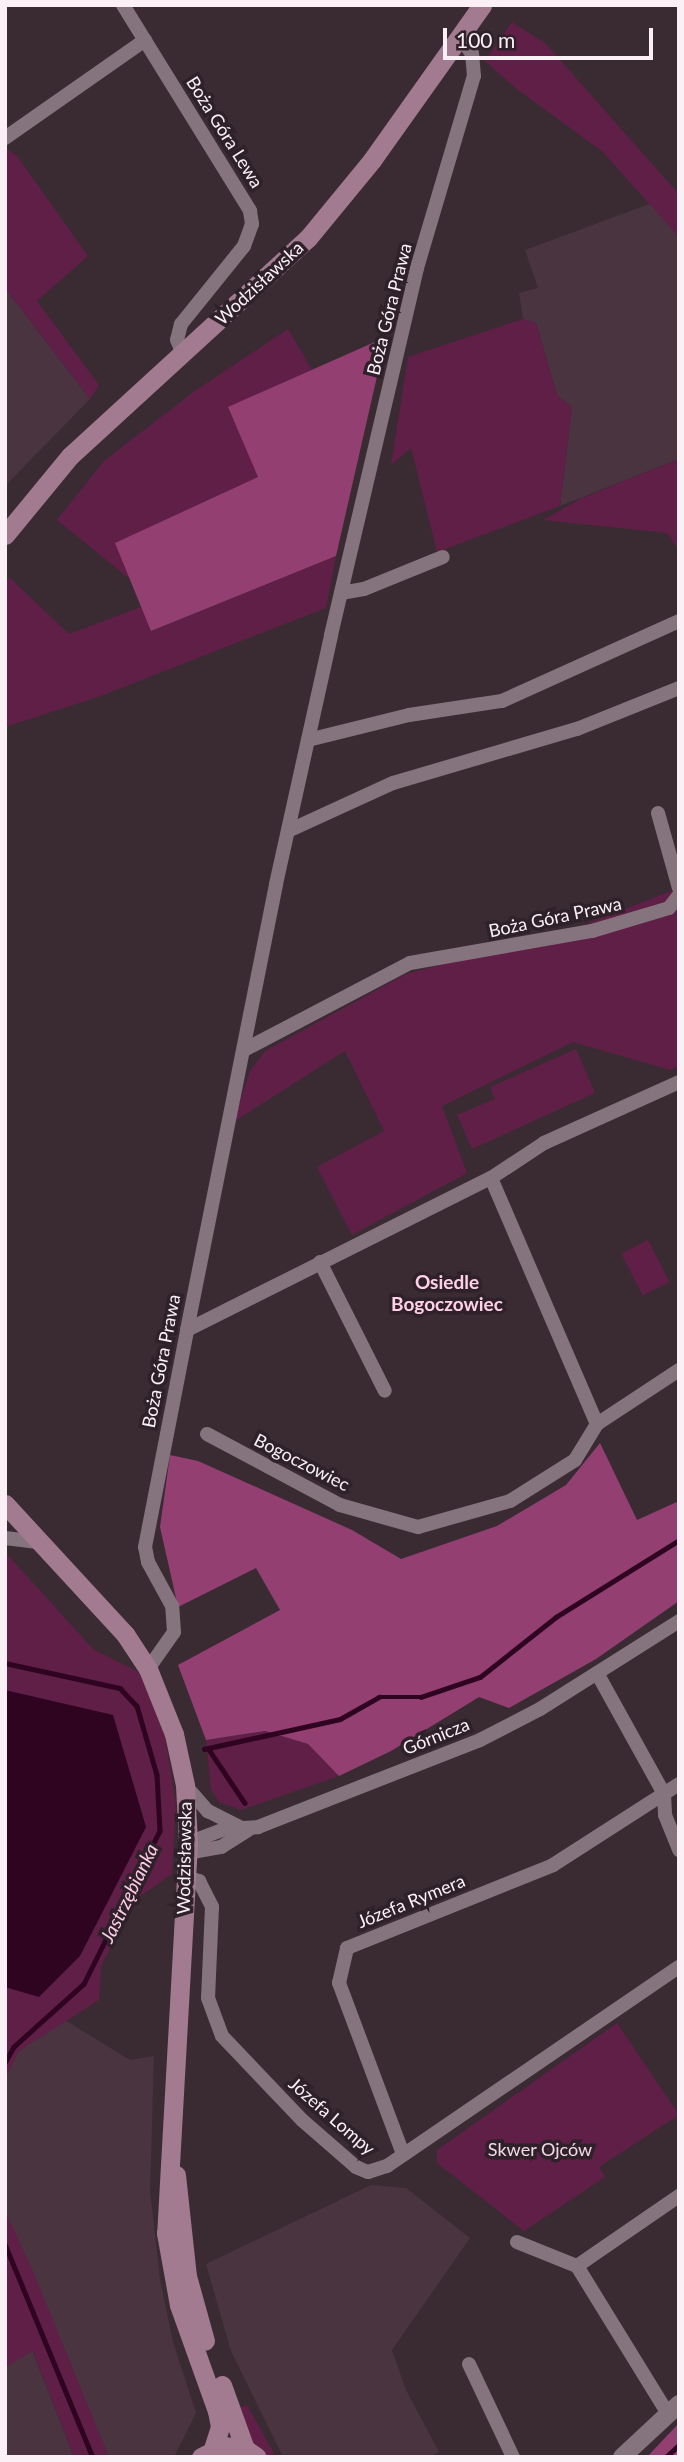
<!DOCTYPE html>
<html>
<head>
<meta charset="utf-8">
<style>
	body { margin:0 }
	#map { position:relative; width:684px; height:2462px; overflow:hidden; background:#3a2b33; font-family:Lato,sans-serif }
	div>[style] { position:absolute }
	.built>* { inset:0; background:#49343f }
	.green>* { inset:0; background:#5f1f47; transform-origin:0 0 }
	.forest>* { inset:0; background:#943f72 }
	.water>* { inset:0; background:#2f0420 }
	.stream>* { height:4.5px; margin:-2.25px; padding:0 2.25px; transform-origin:2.25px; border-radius:2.25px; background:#2f0420 }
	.minor>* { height:14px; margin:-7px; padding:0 7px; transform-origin:7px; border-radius:7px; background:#85747d }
	.tertiary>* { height:18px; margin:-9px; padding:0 9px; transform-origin:9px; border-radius:9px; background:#85747d }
	.secondary>* { height:19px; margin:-9.5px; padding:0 9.5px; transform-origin:9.5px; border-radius:9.5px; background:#a27b90 }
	span { translate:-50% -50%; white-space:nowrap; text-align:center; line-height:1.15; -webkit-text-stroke:7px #2f2129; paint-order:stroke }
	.street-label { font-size:18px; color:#faf0f5 }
	.park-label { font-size:18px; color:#f2d9e6 }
	.neighbourhood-label { font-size:19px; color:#ffd1e9; font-weight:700 }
	.water-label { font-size:19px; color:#fdcce6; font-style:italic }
	.frame { position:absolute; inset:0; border:7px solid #faf0f5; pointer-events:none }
	.scale { position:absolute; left:443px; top:28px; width:210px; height:32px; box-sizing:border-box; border:4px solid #faf0f5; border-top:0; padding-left:9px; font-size:21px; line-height:24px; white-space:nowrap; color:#faf0f5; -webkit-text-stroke:5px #2f2129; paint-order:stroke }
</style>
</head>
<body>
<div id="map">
	<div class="built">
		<i style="clip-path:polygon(652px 203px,679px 237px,679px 459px,560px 506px,572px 407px,557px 395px,536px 323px,523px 319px,519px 293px,538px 288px,525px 250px)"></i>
		<i style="clip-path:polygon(5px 288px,90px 399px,5px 486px)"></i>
		<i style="clip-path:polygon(60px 2017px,130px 2060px,154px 2056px,150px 2190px,160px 2279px,173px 2342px,196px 2413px,174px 2457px,109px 2457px,5px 2212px,5px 2063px)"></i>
		<i style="clip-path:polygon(371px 2185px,406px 2188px,470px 2238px,392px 2350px,406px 2390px,439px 2452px,429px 2457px,283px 2457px,231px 2351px,206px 2264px)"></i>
		<i style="clip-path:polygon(16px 2309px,74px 2457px,5px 2457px,5px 2319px)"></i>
	</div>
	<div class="green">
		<i style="clip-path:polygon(512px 22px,546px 44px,677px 192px,679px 237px,603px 152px,518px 90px,485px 61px)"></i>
		<i style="clip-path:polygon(7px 149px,17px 156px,88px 256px,37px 301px,99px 385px,90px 399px,5px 288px)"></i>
		<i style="clip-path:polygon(523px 319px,536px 323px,557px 395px,572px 407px,560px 506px,437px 552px,411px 448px,391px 465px,408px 357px)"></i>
		<i style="clip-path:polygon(288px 329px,312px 370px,228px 408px,259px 477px,116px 543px,131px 580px,57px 520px,104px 461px,196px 390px)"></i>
		<i style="clip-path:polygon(679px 459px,679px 550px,667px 533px,543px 520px,582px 498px)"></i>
		<i style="clip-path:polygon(336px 556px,326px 608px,98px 697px,5px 727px,5px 585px,9px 577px,69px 634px,141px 607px,152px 631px)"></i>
		<i style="clip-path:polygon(679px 888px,679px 1066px,670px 1070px,573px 1042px,442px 1106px,467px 1173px,352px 1235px,317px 1167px,384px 1131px,345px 1051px,233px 1122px,250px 1071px,265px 1051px,406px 974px,581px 926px)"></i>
		<i style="clip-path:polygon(576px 1049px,595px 1093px,472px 1149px,457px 1115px,495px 1099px,490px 1087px)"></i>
		<i style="left:648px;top:1240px;width:47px;height:30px;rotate:63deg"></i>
		<i style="clip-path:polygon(5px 1552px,93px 1649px,139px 1672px,163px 1724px,176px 1805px,172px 1874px,135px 1900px,101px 1966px,99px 2000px,19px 2051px,5px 2079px)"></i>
		<i style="clip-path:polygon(265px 1731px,308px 1744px,339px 1776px,241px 1810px,219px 1802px,211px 1790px,206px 1740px)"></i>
		<i style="clip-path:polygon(617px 2023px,679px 2115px,599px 2167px,605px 2177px,524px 2231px,437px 2163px,437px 2150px)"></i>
		<i style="clip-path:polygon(5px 2211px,32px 2269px,109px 2457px,74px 2457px,33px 2351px,5px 2367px)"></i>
		<i style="clip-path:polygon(247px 2405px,276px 2457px,264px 2457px,251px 2446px,235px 2409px)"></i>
	</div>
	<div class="forest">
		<i style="clip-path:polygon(386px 337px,336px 556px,151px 631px,115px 543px,258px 477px,228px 407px)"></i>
		<i style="clip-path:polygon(600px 1443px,637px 1520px,679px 1501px,679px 1601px,596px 1659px,509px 1708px,479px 1697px,391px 1751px,339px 1776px,308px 1744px,265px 1731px,206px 1740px,178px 1665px,280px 1610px,256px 1568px,178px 1607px,160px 1527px,170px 1455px,198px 1461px,352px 1530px,401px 1559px,497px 1526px,566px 1485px)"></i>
		<i style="clip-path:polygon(679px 2423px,679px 2457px,647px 2457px)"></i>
	</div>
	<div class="water">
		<i style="clip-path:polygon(5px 1690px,113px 1715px,146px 1827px,80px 1956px,39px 1997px,5px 1987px)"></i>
	</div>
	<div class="stream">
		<i style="left:5px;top:1663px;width:118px;rotate:12.3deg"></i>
		<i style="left:120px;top:1688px;width:25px;rotate:47deg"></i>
		<i style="left:137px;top:1706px;width:72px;rotate:73.8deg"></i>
		<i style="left:157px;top:1775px;width:56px;rotate:86.9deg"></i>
		<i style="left:160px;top:1831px;width:171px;rotate:116.4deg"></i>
		<i style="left:84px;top:1984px;width:94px;rotate:138deg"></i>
		<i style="left:14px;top:2047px;width:18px;rotate:119deg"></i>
		<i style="left:208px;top:1748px;width:66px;rotate:56.1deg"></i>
		<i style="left:204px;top:1749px;width:139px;rotate:-12.4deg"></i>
		<i style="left:340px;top:1719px;width:45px;rotate:-29.4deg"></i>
		<i style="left:379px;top:1697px;width:42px"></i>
		<i style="left:421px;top:1697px;width:62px;rotate:-18.7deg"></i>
		<i style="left:480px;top:1677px;width:97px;rotate:-38.3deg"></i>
		<i style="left:556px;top:1617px;width:145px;rotate:-32deg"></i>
		<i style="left:5px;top:2244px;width:230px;rotate:67.6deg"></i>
		<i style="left:666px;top:2457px;width:18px;rotate:-43deg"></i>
	</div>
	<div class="minor">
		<i style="left:123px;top:5px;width:242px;rotate:58.3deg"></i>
		<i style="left:250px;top:211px;width:13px;rotate:81deg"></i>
		<i style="left:252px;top:224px;width:23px;rotate:110deg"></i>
		<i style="left:244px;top:246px;width:100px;rotate:128.9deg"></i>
		<i style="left:181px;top:324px;width:16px;rotate:104deg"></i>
		<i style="left:177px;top:340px;width:12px;rotate:66deg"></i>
		<i style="left:5px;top:138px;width:171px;rotate:-35deg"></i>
		<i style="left:341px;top:593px;width:23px;rotate:-10deg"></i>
		<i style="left:364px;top:589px;width:85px;rotate:-22.1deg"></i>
		<i style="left:308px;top:740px;width:104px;rotate:-13.9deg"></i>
		<i style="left:409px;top:715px;width:94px;rotate:-8.6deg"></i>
		<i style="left:502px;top:701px;width:194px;rotate:-24.3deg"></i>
		<i style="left:658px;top:813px;width:78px;rotate:74.4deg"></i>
		<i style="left:288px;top:831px;width:115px;rotate:-24.6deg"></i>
		<i style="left:393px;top:783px;width:192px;rotate:-16.4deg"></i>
		<i style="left:577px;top:729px;width:110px;rotate:-21.9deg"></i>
		<i style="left:244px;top:1050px;width:187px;rotate:-27.7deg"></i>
		<i style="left:410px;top:963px;width:185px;rotate:-10deg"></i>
		<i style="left:592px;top:931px;width:80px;rotate:-16.6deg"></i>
		<i style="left:669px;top:908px;width:16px;rotate:-52deg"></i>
		<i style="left:491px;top:1178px;width:268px;rotate:66.7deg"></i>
		<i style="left:320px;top:1262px;width:144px;rotate:63.3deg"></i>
		<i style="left:187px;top:1330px;width:340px;rotate:-26.6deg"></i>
		<i style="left:491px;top:1178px;width:64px;rotate:-33.4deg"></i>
		<i style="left:544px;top:1143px;width:148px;rotate:-24.3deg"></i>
		<i style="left:207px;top:1434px;width:151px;rotate:28.1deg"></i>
		<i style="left:340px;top:1505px;width:81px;rotate:15.8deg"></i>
		<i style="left:418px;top:1527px;width:96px;rotate:-15.8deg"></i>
		<i style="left:510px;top:1501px;width:77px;rotate:-32.2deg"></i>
		<i style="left:575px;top:1460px;width:42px;rotate:-58.6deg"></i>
		<i style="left:597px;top:1424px;width:98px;rotate:-33.4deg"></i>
		<i style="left:5px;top:1538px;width:35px;rotate:7deg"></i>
		<i style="left:148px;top:1669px;width:45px;rotate:-54.9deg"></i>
		<i style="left:174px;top:1632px;width:26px;rotate:-94deg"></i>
		<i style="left:172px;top:1606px;width:50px;rotate:-118.6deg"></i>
		<i style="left:148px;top:1562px;width:15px;rotate:-101deg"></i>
		<i style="left:145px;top:1547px;width:221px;rotate:-79deg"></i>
		<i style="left:187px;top:1330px;width:455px;rotate:-78.7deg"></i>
		<i style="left:276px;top:884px;width:255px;rotate:-77.5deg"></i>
		<i style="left:331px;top:635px;width:377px;rotate:-76.8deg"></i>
		<i style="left:417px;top:268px;width:200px;rotate:-73.5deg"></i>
		<i style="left:474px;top:76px;width:22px;rotate:-95deg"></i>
		<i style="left:472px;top:54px;width:18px;rotate:-124deg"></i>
		<i style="left:597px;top:1673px;width:138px;rotate:61deg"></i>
		<i style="left:664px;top:1794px;width:21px;rotate:87deg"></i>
		<i style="left:665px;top:1815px;width:38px;rotate:68deg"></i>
		<i style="left:185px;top:1785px;width:35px;rotate:49deg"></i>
		<i style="left:208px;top:1811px;width:36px;rotate:27deg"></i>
		<i style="left:188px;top:1843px;width:40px;rotate:-21deg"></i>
		<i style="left:225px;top:1829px;width:33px;rotate:-3deg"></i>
		<i style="left:258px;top:1827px;width:238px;rotate:-21.4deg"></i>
		<i style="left:480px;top:1740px;width:68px;rotate:-27.3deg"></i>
		<i style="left:540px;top:1709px;width:165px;rotate:-32.3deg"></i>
		<i style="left:187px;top:1853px;width:35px;rotate:-10deg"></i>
		<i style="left:221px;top:1847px;width:31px;rotate:-32deg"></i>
		<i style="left:186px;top:1877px;width:14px;rotate:17deg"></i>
		<i style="left:199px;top:1881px;width:29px;rotate:63deg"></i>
		<i style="left:212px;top:1907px;width:91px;rotate:92.5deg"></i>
		<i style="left:208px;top:1998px;width:40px;rotate:69.8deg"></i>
		<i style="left:222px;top:2036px;width:116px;rotate:46.4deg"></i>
		<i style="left:302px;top:2120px;width:72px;rotate:41deg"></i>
		<i style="left:356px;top:2167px;width:13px;rotate:23deg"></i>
		<i style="left:368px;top:2172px;width:20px;rotate:-18deg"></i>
		<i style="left:387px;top:2166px;width:353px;rotate:-34.3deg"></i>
		<i style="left:403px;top:2154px;width:183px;rotate:-110.5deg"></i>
		<i style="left:339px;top:1983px;width:36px;rotate:-77deg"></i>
		<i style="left:347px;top:1948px;width:222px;rotate:-21.9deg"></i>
		<i style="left:553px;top:1865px;width:150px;rotate:-32.7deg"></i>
		<i style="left:517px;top:2242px;width:65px;rotate:21.8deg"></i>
		<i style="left:577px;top:2266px;width:124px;rotate:-34.5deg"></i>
		<i style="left:577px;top:2266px;width:174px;rotate:58.4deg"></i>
		<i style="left:469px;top:2364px;width:103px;rotate:64.7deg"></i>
	</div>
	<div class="tertiary">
		<i style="left:622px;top:2457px;width:78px;rotate:-42.9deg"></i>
	</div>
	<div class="secondary">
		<i style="left:5px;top:535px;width:102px;rotate:-50.6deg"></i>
		<i style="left:70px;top:456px;width:323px;rotate:-42.5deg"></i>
		<i style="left:308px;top:238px;width:101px;rotate:-50.6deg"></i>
		<i style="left:372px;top:160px;width:190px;rotate:-54.6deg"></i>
		<i style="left:5px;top:1504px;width:177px;rotate:47.3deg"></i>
		<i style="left:125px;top:1634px;width:42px;rotate:56.7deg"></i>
		<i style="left:148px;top:1669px;width:70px;rotate:68.2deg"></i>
		<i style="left:174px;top:1734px;width:52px;rotate:77.8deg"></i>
		<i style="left:185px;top:1785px;width:58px;rotate:87deg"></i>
		<i style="left:188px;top:1843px;width:391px;rotate:93.2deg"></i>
		<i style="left:166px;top:2233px;width:73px;rotate:79.8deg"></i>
		<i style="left:179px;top:2305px;width:113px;rotate:70.3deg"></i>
		<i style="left:217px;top:2411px;width:16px;rotate:79deg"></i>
		<i style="left:220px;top:2427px;width:23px;rotate:108deg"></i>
		<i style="left:176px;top:2175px;width:102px;rotate:83.8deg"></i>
		<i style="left:187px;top:2276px;width:67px;rotate:74.5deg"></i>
		<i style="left:222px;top:2385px;width:68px;rotate:70.2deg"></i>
		<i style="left:201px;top:2457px;width:25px;rotate:-26deg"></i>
		<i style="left:224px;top:2446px;width:21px;rotate:8deg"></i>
		<i style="left:245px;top:2449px;width:14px;rotate:34deg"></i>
	</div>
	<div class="street-label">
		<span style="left:225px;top:132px;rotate:58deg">Boża Góra Lewa</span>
		<span style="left:259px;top:283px;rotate:-43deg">Wodzisławska</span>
		<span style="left:389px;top:309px;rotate:-76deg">Boża Góra Prawa</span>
		<span style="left:555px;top:917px;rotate:-12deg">Boża Góra Prawa</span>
		<span style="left:161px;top:1361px;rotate:-79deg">Boża Góra Prawa</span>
		<span style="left:302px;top:1462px;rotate:27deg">Bogoczowiec</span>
		<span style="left:436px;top:1736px;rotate:-22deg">Górnicza</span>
		<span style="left:184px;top:1858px;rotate:-89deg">Wodzisławska</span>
		<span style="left:411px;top:1901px;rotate:-22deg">Józefa Rymera</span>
		<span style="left:332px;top:2116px;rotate:41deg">Józefa Lompy</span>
	</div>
	<div class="park-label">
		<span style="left:540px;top:2149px">Skwer Ojców</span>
	</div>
	<div class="neighbourhood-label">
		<span style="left:447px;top:1293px">Osiedle<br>Bogoczowiec</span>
	</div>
	<div class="water-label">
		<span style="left:129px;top:1893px;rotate:-64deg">Jastrzębianka</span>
	</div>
	<div class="frame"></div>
	<div class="scale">100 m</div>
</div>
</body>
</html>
